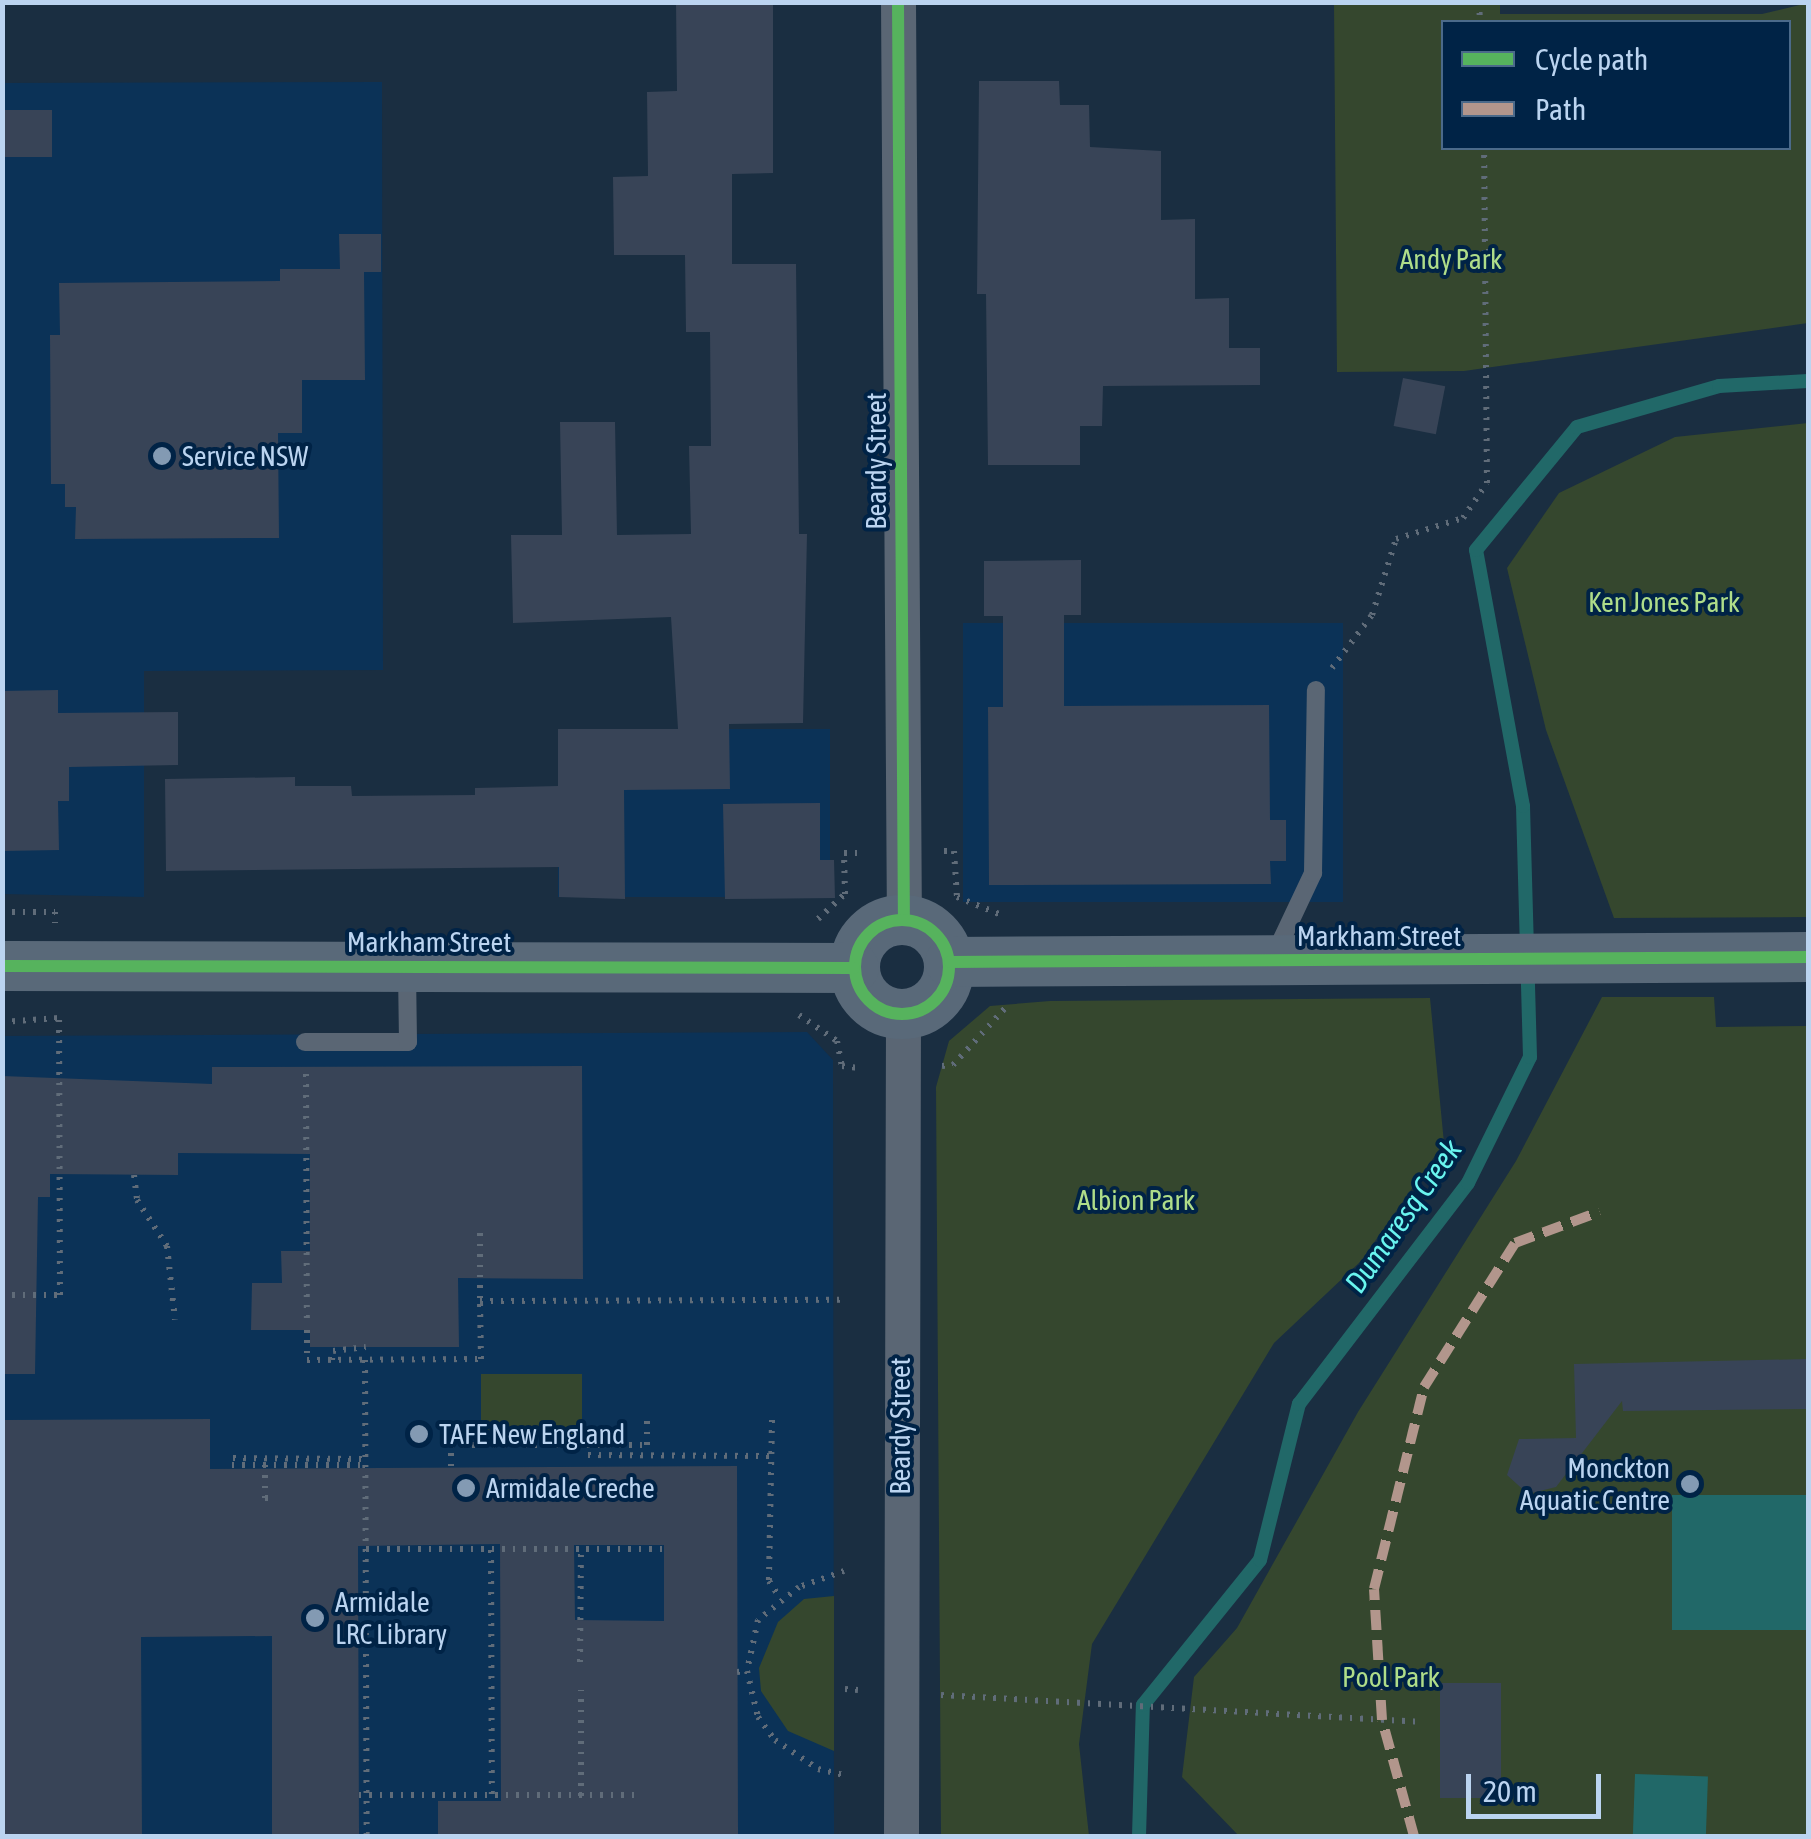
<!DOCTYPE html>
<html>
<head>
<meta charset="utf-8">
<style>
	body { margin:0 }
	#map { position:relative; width:1811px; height:1839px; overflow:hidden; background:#1a2e41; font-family:"Asap Condensed",sans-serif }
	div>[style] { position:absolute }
	.built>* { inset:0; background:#0b3257; transform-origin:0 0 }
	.green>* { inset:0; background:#35472e; transform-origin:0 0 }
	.water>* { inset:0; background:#216868; transform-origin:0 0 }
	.stream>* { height:14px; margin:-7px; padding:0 7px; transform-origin:7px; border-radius:7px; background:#216868 }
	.building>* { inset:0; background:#384457; transform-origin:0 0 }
	.path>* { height:6px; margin-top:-3px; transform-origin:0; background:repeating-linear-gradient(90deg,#606c79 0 2.5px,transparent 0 10.5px) }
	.lane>* { height:18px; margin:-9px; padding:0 9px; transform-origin:9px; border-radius:9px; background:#5a6674 }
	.street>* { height:35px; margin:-17.5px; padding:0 17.5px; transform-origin:17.5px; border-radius:17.5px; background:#5a6674 }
	.secondary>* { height:50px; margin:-25px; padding:0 25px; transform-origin:25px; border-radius:25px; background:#596979 }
	.secondary>.ring { margin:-25px; padding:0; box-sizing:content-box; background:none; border:50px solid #596979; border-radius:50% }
	.quiet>* { height:10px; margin-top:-5px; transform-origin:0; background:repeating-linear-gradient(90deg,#b2968c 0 20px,transparent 0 30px) }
	.cycleway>* { height:12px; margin:-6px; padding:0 6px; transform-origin:6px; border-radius:6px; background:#56b35d }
	.cycleway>.ring { margin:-6px; padding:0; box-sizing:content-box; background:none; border:12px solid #56b35d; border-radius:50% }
	.dots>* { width:28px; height:28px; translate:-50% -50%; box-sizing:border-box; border:5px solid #002346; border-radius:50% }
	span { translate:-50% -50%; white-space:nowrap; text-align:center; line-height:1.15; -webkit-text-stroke:8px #002346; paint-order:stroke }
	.park-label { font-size:28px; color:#afdd89 }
	.poi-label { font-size:28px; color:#bbd4f0 }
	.left { translate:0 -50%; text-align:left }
	.right { translate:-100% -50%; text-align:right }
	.street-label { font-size:28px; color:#bbd4f0 }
	.water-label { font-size:30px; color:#69f5f0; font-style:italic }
	.frame { position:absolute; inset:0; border:5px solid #bbd4f0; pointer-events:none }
	.legend { position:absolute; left:1441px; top:20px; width:350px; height:130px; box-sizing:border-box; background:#002346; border:2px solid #4b6a8a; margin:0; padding:12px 18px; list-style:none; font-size:30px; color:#bbd4f0 }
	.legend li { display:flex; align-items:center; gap:20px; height:50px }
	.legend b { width:50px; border:2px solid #4b6a8a }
	.scale { position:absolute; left:1466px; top:1774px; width:135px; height:45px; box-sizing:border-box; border:5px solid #bbd4f0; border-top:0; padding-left:12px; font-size:30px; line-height:35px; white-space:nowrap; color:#bbd4f0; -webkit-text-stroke:8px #002346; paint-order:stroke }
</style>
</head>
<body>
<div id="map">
	<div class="built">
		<i style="clip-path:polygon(382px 82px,383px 670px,144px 671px,144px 897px,3px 894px,3px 83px)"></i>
		<i style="left:1343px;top:623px;width:279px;height:380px;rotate:90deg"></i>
		<i style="left:558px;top:729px;width:272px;height:168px"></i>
		<i style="clip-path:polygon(807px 1032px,833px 1060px,834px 1836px,3px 1836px,2px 1036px)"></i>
	</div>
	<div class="green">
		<i style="clip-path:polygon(evenodd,1334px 3px,1500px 3px,1500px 14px,1762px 14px,1808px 3px,1808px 323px,1464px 371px,1337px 372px,1334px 3px,1444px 22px,1788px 22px,1788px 148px,1444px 148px,1444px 22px)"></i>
		<i style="clip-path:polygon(1808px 423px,1808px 917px,1614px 918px,1546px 730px,1507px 568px,1559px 493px,1675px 437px)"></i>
		<i style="clip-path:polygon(1602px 997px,1714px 997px,1716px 1027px,1808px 1026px,1808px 1836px,1239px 1836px,1182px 1777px,1194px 1677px,1237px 1628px,1358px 1412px,1516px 1161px)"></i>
		<i style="clip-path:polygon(1430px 998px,1444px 1143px,1361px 1261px,1274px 1343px,1092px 1644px,1079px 1744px,1089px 1836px,941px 1836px,936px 1087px,949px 1041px,990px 1006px,1050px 1001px)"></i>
		<i style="left:582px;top:1374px;width:60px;height:101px;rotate:90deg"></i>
		<i style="clip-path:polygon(834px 1596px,834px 1751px,788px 1731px,761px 1691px,759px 1668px,778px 1622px,804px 1599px)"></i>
	</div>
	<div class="water">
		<i style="left:1808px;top:1495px;width:135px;height:136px;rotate:90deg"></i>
		<i style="left:1635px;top:1774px;width:73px;height:62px;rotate:2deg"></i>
	</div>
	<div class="stream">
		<i style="left:1139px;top:1836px;width:131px;rotate:-88.3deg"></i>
		<i style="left:1143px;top:1705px;width:186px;rotate:-51.1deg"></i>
		<i style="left:1260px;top:1560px;width:161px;rotate:-76deg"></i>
		<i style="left:1299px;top:1404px;width:278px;rotate:-52.6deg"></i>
		<i style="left:1468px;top:1183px;width:140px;rotate:-63.8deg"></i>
		<i style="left:1530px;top:1057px;width:251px;rotate:-91.6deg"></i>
		<i style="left:1523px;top:806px;width:260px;rotate:-100.4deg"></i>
		<i style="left:1476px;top:550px;width:159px;rotate:-50.6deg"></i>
		<i style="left:1577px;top:427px;width:148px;rotate:-16.1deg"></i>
		<i style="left:1719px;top:386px;width:89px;rotate:-3.2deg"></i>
	</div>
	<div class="building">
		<i style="clip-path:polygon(676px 2px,773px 2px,773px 173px,732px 174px,732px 264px,796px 264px,799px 534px,807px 534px,803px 723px,729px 724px,730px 789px,624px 790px,625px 899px,559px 897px,559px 867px,166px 871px,165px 779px,295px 777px,295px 786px,351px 786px,352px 796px,475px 795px,475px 788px,558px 786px,558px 729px,678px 729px,671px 617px,513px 623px,511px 535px,562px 535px,560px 422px,615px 422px,617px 535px,691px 534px,689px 446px,711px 446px,710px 332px,686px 332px,685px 255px,614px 255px,613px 177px,648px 176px,647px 92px,677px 91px)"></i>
		<i style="clip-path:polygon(979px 81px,1059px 81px,1060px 105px,1089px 105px,1090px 147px,1161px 151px,1161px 220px,1195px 219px,1195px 299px,1229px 298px,1229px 348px,1260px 348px,1260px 385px,1103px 386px,1102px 426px,1080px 426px,1080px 465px,988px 465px,986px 294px,977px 294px)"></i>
		<i style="left:2px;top:110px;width:50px;height:47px"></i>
		<i style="clip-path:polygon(339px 234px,381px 234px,381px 272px,364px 272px,365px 380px,302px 380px,302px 433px,278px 433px,279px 538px,75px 539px,76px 507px,65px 507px,65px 484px,51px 484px,50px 335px,60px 335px,59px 283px,280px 281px,280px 269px,340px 269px)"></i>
		<i style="left:1403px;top:378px;width:43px;height:49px;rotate:11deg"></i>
		<i style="clip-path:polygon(1081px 560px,1081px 615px,1064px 615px,1064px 706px,1269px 705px,1270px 820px,1286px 820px,1286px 861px,1270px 861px,1271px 884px,989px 885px,988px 707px,1003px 707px,1003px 616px,984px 616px,984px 561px)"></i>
		<i style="clip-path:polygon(58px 690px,58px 713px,178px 712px,178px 765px,69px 767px,69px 801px,58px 801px,59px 850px,2px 851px,2px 691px)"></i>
		<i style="clip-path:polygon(820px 803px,820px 860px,834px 860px,835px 898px,725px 899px,723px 804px)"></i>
		<i style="clip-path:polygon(582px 1066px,583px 1279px,458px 1278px,459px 1347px,310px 1347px,310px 1330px,251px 1330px,252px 1283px,282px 1283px,281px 1251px,310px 1251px,310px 1154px,178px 1153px,178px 1175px,50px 1174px,50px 1197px,38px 1197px,35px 1374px,2px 1374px,2px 1076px,212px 1084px,212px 1067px)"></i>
		<i style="clip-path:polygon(1808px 1359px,1808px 1409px,1623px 1411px,1622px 1401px,1556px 1487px,1528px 1494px,1507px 1475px,1519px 1439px,1576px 1438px,1574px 1364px)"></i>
		<i style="clip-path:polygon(evenodd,210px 1419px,210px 1469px,737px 1466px,738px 1836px,438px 1836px,438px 1801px,501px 1801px,500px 1544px,358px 1546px,359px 1836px,272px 1836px,272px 1636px,141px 1637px,142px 1836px,2px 1836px,2px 1420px,210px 1419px,574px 1545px,664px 1545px,664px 1621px,575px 1620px,574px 1545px)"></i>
		<i style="left:1440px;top:1683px;width:61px;height:115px"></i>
	</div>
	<div class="path">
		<i style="left:1479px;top:2px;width:20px;rotate:87deg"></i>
		<i style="left:1332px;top:668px;width:66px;rotate:-53deg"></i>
		<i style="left:1372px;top:615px;width:80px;rotate:-72.5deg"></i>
		<i style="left:1396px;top:539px;width:70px;rotate:-17.4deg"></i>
		<i style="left:1463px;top:518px;width:42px;rotate:-55.6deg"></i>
		<i style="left:1487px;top:483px;width:335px;rotate:-90.5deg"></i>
		<i style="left:944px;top:851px;width:10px"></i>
		<i style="left:954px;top:851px;width:46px;rotate:86.3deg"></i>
		<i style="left:957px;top:897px;width:51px;rotate:22deg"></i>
		<i style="left:2px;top:912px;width:53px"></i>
		<i style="left:55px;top:912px;width:11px;rotate:90deg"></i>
		<i style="left:818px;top:919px;width:37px;rotate:-43deg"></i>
		<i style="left:845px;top:894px;width:41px;rotate:-91.4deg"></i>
		<i style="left:844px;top:853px;width:14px"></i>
		<i style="left:799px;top:1015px;width:46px;rotate:34.4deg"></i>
		<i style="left:837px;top:1041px;width:25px;rotate:79deg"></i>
		<i style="left:842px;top:1066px;width:17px;rotate:7deg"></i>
		<i style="left:2px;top:1022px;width:57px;rotate:-4deg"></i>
		<i style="left:942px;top:1066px;width:11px;rotate:-5deg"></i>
		<i style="left:953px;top:1065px;width:80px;rotate:-47.5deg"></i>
		<i style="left:306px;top:1074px;width:246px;rotate:89.8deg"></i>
		<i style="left:134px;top:1175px;width:25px;rotate:83deg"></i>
		<i style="left:137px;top:1200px;width:55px;rotate:56.9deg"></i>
		<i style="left:167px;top:1246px;width:74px;rotate:83.8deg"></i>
		<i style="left:480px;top:1233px;width:68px;rotate:90deg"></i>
		<i style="left:2px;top:1295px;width:58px"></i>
		<i style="left:60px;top:1295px;width:275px;rotate:-90.2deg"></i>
		<i style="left:307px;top:1330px;width:30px;rotate:90deg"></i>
		<i style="left:307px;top:1360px;width:174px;rotate:-0.3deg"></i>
		<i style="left:481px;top:1359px;width:58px;rotate:-91deg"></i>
		<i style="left:480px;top:1301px;width:363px;rotate:-0.2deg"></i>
		<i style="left:332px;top:1360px;width:9px;rotate:-84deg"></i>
		<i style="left:333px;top:1351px;width:33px;rotate:-7deg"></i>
		<i style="left:365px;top:1360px;width:476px;rotate:89.8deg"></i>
		<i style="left:772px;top:1420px;width:161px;rotate:91.1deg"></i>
		<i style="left:769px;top:1581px;width:20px;rotate:57deg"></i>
		<i style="left:588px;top:1445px;width:10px;rotate:90deg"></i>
		<i style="left:588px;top:1455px;width:183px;rotate:0.3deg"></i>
		<i style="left:233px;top:1458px;width:132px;rotate:0.4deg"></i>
		<i style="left:232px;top:1465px;width:133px"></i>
		<i style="left:265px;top:1465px;width:33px;rotate:90deg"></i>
		<i style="left:265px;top:1498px;width:7px"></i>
		<i style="left:451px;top:1466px;width:21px;rotate:-90deg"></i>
		<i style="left:451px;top:1445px;width:196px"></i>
		<i style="left:647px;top:1445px;width:27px;rotate:-90deg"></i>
		<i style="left:366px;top:1549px;width:298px"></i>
		<i style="left:491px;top:1550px;width:245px;rotate:89.8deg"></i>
		<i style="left:844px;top:1571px;width:48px;rotate:160.4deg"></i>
		<i style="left:799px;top:1587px;width:53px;rotate:141.2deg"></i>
		<i style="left:758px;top:1620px;width:52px;rotate:102.2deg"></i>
		<i style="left:747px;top:1671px;width:47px;rotate:76.6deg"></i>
		<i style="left:758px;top:1717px;width:29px;rotate:54deg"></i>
		<i style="left:775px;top:1740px;width:52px;rotate:34deg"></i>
		<i style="left:818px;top:1769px;width:28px;rotate:13deg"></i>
		<i style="left:580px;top:1662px;width:113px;rotate:-89.5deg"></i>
		<i style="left:737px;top:1672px;width:10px;rotate:-6deg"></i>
		<i style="left:845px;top:1689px;width:13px;rotate:4deg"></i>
		<i style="left:941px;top:1695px;width:479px;rotate:3.2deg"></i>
		<i style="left:359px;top:1795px;width:277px"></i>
		<i style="left:581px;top:1796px;width:106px;rotate:-90deg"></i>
	</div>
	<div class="lane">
		<i style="left:1274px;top:956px;width:92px;rotate:-64.8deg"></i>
		<i style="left:1313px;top:873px;width:183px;rotate:-89.1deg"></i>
		<i style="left:305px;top:1042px;width:103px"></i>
		<i style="left:408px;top:1042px;width:74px;rotate:-90.8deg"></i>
	</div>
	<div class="street">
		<i style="left:898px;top:2px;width:917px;rotate:89.63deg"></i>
		<i style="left:901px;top:1836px;width:820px;rotate:-89.86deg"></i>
	</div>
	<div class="secondary">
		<i class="ring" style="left:855px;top:920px;width:44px;height:44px"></i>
		<i style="left:950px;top:962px;width:858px;rotate:-0.33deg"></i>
		<i style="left:2px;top:966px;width:852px;rotate:0.13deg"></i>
	</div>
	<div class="quiet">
		<i style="left:1414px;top:1836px;width:120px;rotate:-105.4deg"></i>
		<i style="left:1382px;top:1720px;width:131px;rotate:-93.5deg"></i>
		<i style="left:1374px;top:1589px;width:208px;rotate:-76.1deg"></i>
		<i style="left:1424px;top:1387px;width:170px;rotate:-57.7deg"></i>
		<i style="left:1515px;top:1243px;width:90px;rotate:-20.3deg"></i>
	</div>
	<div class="cycleway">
		<i style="left:898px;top:2px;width:917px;rotate:89.63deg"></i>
		<i class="ring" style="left:855px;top:920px;width:82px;height:82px"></i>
		<i style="left:950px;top:962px;width:858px;rotate:-0.33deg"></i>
		<i style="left:2px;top:966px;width:852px;rotate:0.13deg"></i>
	</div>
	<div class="dots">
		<i style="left:162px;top:456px;background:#839ab3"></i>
		<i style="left:419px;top:1434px;background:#839ab3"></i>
		<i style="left:1690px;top:1484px;background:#839ab3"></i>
		<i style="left:466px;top:1488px;background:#839ab3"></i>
		<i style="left:315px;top:1618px;background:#839ab3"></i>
	</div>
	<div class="park-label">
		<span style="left:1451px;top:259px">Andy Park</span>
		<span style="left:1664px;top:602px">Ken Jones Park</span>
		<span style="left:1136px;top:1200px">Albion Park</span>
		<span style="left:1391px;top:1677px">Pool Park</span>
	</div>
	<div class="poi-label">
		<span class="left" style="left:182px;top:456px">Service NSW</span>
		<span class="left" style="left:439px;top:1434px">TAFE New England</span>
		<span class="right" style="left:1670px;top:1484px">Monckton<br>Aquatic Centre</span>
		<span class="left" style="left:486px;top:1488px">Armidale Creche</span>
		<span class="left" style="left:335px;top:1618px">Armidale<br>LRC Library</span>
	</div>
	<div class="street-label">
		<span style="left:876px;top:461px;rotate:-90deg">Beardy Street</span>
		<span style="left:1379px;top:936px">Markham Street</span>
		<span style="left:429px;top:942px">Markham Street</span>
		<span style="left:900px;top:1426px;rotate:-90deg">Beardy Street</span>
	</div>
	<div class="water-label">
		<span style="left:1403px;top:1216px;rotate:-55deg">Dumaresq Creek</span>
	</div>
	<div class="frame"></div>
	<ul class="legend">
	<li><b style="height:12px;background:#56b35d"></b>Cycle path</li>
	<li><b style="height:12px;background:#b2968c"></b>Path</li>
	</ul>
	<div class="scale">20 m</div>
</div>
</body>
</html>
